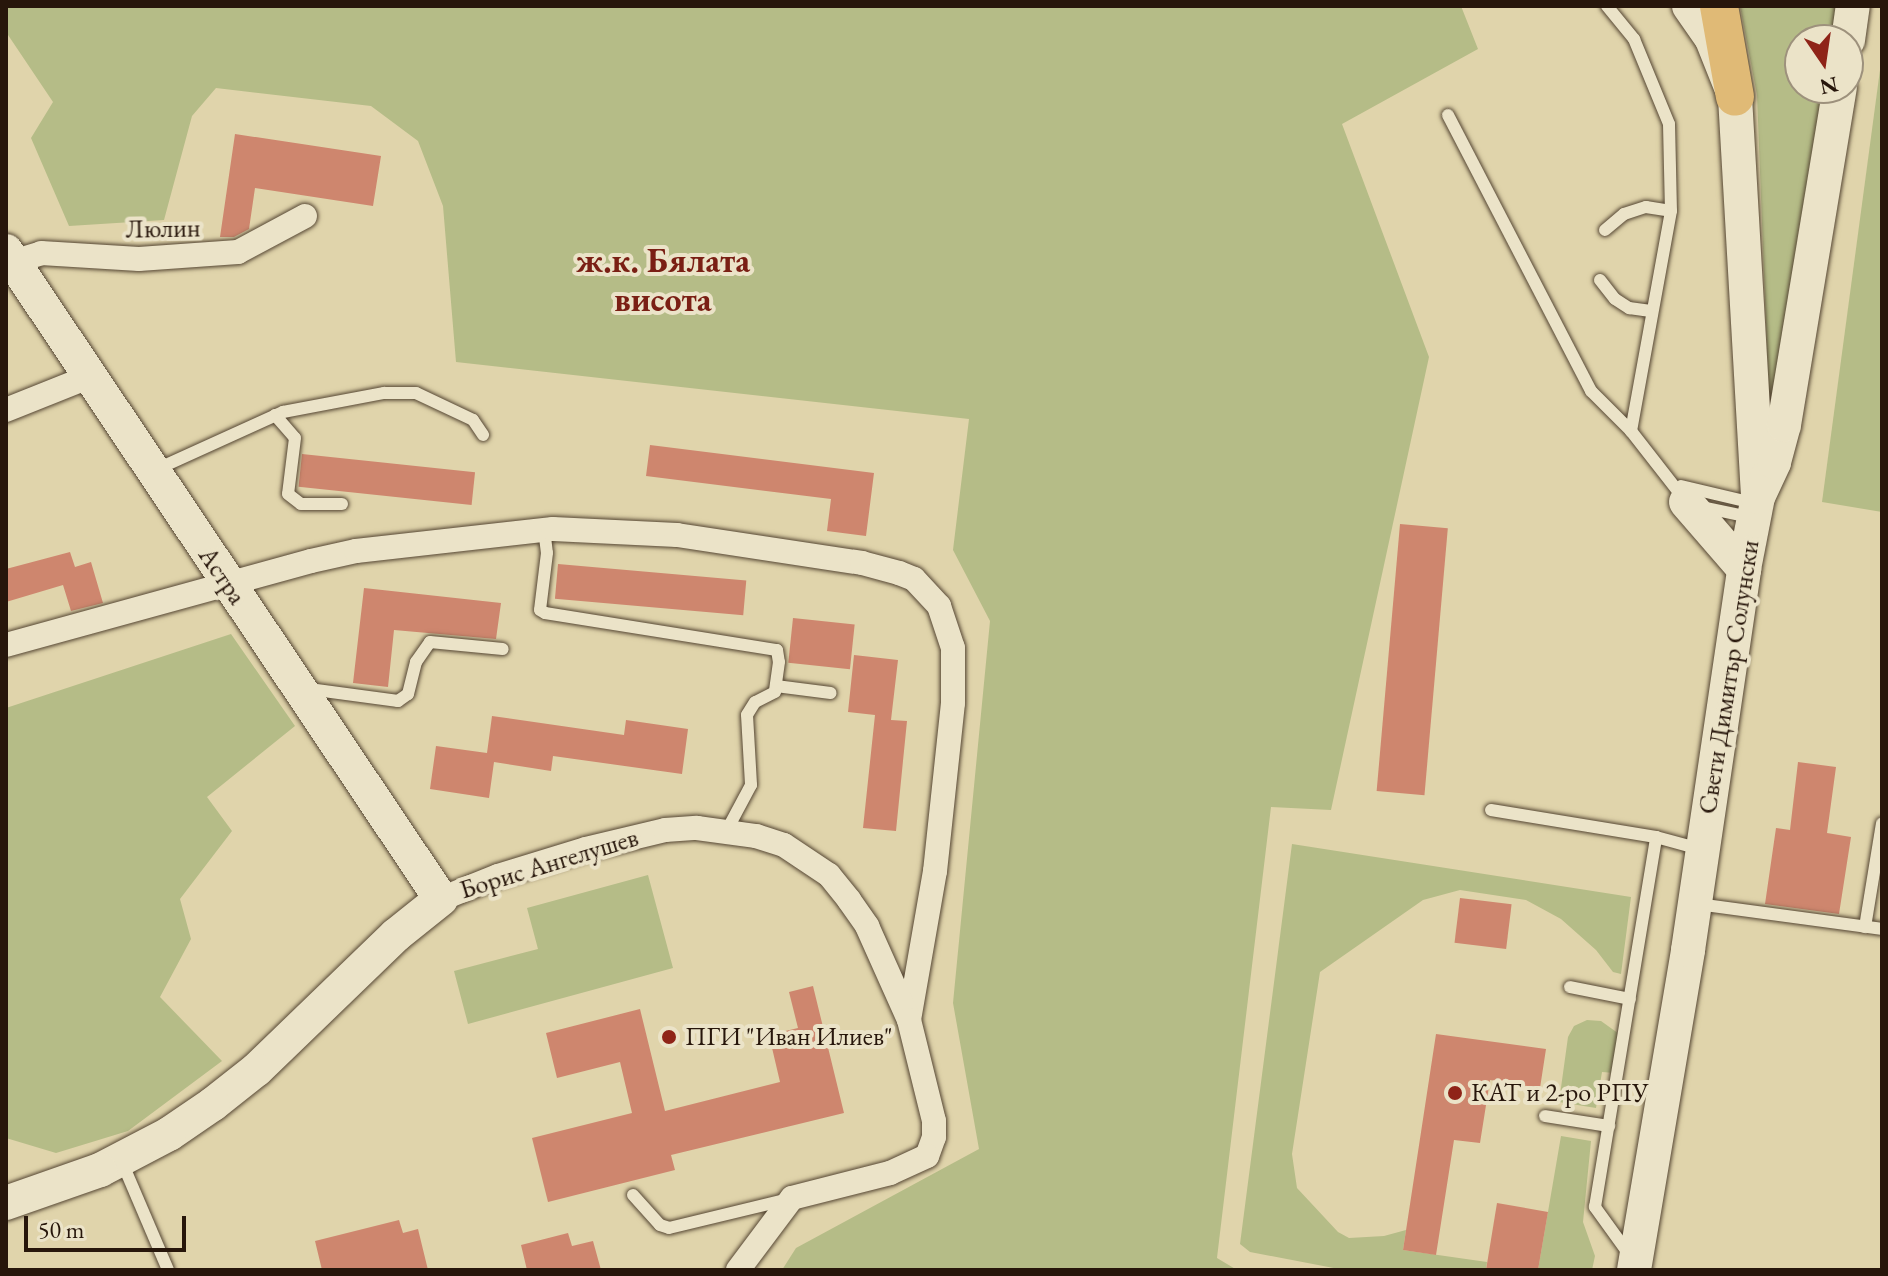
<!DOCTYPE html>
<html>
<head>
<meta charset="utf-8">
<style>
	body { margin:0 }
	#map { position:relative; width:1888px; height:1276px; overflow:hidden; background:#e0d4ab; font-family:"EB Garamond",serif }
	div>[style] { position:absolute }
	.green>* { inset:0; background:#b5bc87 }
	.building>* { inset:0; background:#ce866e; transform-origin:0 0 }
	.roads { filter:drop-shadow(0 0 2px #554633) drop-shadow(0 0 2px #554633) }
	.lane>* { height:12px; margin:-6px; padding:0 6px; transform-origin:6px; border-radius:6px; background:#ebe3c8 }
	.street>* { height:24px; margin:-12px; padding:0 12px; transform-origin:12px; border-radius:12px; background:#ebe3c8 }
	.secondary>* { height:34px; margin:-17px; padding:0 17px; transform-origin:17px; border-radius:17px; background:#ebe3c8 }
	.primary>* { height:38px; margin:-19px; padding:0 19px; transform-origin:19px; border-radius:19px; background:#e0ba76 }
	.dots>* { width:22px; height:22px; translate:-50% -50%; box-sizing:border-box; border:4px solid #ebe3c8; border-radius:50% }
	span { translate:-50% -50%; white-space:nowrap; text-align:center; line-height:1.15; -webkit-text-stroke:8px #ebe3c8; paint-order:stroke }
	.street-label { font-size:26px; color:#27160b }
	.poi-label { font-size:26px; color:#27160b }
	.left { translate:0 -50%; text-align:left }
	.district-label { font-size:34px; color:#7a1f14; font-weight:700 }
	.frame { position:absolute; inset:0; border:8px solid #27160b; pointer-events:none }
	.north { position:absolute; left:1784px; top:24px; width:80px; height:80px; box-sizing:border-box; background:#ebe3c8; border:2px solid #9d917c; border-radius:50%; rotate:167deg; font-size:22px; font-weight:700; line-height:32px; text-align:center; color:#27160b }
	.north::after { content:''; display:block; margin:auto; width:28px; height:36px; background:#8f2418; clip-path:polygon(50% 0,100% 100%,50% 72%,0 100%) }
	.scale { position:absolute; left:24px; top:1216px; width:162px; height:36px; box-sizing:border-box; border:4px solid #27160b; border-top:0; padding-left:10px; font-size:24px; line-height:28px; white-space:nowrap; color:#27160b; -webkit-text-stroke:6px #ebe3c8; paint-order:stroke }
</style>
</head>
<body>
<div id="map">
	<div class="green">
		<i style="clip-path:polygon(6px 6px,1461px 6px,1478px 49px,1342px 124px,1429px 357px,1331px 810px,1271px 807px,1217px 1258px,1237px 1270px,782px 1270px,796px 1248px,979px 1149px,953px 1003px,990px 621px,953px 550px,969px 419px,456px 362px,443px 206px,418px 141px,371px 106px,216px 88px,192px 116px,164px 220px,69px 226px,31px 138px,53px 102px,6px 32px)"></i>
		<i style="clip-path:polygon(1740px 6px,1842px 6px,1837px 40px,1800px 40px,1800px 88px,1829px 88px,1771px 452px,1757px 95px)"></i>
		<i style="clip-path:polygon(1882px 55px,1882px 512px,1822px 502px)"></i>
		<i style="clip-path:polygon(231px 634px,295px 726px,207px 797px,232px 831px,180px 899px,191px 939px,160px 997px,222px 1061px,128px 1131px,56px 1153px,6px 1138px,6px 708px)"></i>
		<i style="clip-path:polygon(1292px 844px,1631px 897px,1621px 974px,1613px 972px,1596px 950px,1561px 919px,1526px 900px,1460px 890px,1423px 900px,1320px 972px,1292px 1154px,1297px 1188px,1338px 1232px,1349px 1238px,1384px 1236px,1406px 1230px,1403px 1250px,1487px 1262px,1486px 1270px,1344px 1270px,1250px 1252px,1240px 1244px)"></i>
		<i style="clip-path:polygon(648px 875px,673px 968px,468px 1024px,454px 971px,538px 949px,527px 908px)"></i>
		<i style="clip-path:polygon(1587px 1020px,1601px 1021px,1622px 1036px,1615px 1073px,1602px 1072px,1596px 1108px,1559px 1102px,1568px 1037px,1574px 1026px)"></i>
		<i style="clip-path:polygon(1561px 1136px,1591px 1141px,1583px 1222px,1595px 1256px,1592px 1270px,1538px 1270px)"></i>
	</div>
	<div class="building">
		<i style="clip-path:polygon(235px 134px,381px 156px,373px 206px,255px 188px,249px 229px,234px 237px,220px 237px)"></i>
		<i style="clip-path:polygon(650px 445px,874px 473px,866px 536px,827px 531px,831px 499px,646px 476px)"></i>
		<i style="left:302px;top:454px;width:174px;height:33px;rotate:6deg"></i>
		<i style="left:1400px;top:524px;width:48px;height:268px;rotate:5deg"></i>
		<i style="clip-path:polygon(70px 552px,75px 567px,91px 562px,103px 603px,71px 611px,63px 585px,6px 602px,6px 569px)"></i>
		<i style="left:558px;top:564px;width:189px;height:35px;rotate:5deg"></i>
		<i style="clip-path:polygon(364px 588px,501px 603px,496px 639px,394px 630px,388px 687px,353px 683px)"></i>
		<i style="left:793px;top:618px;width:62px;height:45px;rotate:6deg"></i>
		<i style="clip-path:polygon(854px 655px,898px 660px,891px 720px,907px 721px,896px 831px,863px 828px,875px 715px,848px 712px)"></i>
		<i style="clip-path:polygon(492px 716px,624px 735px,626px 720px,688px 729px,682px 774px,553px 756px,551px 771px,494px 762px,489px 798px,430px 789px,436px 746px,487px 753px)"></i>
		<i style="clip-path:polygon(1798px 762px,1836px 767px,1827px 833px,1851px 837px,1839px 914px,1765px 904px,1776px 828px,1790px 830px)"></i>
		<i style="left:1460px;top:898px;width:52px;height:45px;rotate:7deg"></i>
		<i style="clip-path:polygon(813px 986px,844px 1113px,671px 1155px,675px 1170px,548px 1202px,532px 1138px,632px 1113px,620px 1062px,557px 1078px,546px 1033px,640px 1009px,665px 1111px,780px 1082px,769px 1035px,798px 1028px,789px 992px)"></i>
		<i style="clip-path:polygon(1436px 1034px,1546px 1049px,1540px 1088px,1490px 1080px,1480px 1143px,1454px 1140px,1436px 1255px,1403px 1250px)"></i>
		<i style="clip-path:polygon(1497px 1203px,1548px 1212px,1538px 1270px,1486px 1270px)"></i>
		<i style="clip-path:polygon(399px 1220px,403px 1233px,418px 1229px,428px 1270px,322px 1270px,315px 1241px)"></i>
		<i style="clip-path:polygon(568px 1233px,572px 1246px,593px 1241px,601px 1270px,527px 1270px,521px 1245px)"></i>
	</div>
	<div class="roads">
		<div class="lane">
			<i style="left:1607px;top:6px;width:43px;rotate:50.7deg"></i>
			<i style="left:1634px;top:39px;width:92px;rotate:67.6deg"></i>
			<i style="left:1669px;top:124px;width:87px;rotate:88.7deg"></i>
			<i style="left:1671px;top:211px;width:224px;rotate:100.3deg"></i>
			<i style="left:1631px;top:431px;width:88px;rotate:52deg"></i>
			<i style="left:1448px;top:115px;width:311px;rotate:62.6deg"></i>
			<i style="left:1591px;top:391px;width:57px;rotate:45deg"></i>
			<i style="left:1605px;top:230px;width:25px;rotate:-40deg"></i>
			<i style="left:1624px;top:214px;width:23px;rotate:-18deg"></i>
			<i style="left:1646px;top:207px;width:25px;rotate:9deg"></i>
			<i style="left:1600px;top:280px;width:24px;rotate:52deg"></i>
			<i style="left:1615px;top:299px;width:17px;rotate:33deg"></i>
			<i style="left:1629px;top:308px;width:22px;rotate:8deg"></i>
			<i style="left:275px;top:415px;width:30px;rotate:49deg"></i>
			<i style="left:295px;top:438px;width:56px;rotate:97.1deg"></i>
			<i style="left:288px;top:494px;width:16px;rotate:38deg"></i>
			<i style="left:301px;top:504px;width:41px"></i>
			<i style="left:155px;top:470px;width:141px;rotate:-24.4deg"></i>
			<i style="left:283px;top:412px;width:103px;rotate:-10.7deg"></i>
			<i style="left:384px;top:393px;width:32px"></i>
			<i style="left:416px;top:393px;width:63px;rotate:25.3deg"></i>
			<i style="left:473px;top:420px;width:18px;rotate:56deg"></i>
			<i style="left:1681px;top:486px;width:74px;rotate:13.3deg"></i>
			<i style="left:1702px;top:507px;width:49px;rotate:11.8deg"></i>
			<i style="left:544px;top:529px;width:24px;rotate:83deg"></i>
			<i style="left:547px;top:553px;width:57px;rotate:97deg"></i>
			<i style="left:540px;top:610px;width:6px;rotate:31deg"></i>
			<i style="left:545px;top:613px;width:235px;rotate:9.1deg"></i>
			<i style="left:777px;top:650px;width:12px;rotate:81deg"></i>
			<i style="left:779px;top:662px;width:30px;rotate:98deg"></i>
			<i style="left:775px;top:692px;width:22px;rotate:153deg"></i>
			<i style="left:755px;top:702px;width:15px;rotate:122deg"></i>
			<i style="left:747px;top:715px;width:70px;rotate:86.7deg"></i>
			<i style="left:751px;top:785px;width:51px;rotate:118.1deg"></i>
			<i style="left:776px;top:686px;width:55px;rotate:7.3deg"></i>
			<i style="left:309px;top:689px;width:90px;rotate:7.7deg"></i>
			<i style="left:398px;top:701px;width:12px;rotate:-35deg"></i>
			<i style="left:408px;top:694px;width:33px;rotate:-76deg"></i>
			<i style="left:416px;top:662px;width:24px;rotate:-55deg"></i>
			<i style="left:430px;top:642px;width:73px;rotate:5.5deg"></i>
			<i style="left:1491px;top:810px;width:167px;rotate:9.3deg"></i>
			<i style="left:1656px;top:837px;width:46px;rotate:15.3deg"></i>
			<i style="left:1698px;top:904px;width:186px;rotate:7.7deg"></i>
			<i style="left:1865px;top:927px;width:105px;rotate:-80.7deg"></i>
			<i style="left:1570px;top:987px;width:61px;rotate:11.3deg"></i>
			<i style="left:1545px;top:1116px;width:65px;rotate:8.9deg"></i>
			<i style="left:122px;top:1162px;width:117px;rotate:66.9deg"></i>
			<i style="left:633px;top:1195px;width:40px;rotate:48deg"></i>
			<i style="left:660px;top:1225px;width:9px;rotate:18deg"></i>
			<i style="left:669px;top:1228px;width:123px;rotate:-13.6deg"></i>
			<i style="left:1631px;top:1257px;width:62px;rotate:-125.8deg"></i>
			<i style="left:1595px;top:1207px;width:375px;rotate:-80.6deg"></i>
		</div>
		<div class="street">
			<i style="left:6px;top:264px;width:37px;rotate:-17deg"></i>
			<i style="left:41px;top:253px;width:98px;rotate:3.5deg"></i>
			<i style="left:139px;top:259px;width:99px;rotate:-4deg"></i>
			<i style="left:238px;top:252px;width:76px;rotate:-28.2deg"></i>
			<i style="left:6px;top:410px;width:92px;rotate:-21.8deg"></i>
			<i style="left:6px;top:645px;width:316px;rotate:-15.4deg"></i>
			<i style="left:311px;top:561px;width:46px;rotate:-12.5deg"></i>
			<i style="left:356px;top:551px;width:198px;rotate:-6.4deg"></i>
			<i style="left:553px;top:529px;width:124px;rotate:2.8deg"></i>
			<i style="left:677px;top:535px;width:187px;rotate:8.6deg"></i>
			<i style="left:862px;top:563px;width:38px;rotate:15deg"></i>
			<i style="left:899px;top:573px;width:16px;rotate:22deg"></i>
			<i style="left:914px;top:579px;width:37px;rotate:47deg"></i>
			<i style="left:939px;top:606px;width:44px;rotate:71.6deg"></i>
			<i style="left:953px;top:648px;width:55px;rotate:90deg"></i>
			<i style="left:953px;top:703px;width:169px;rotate:96.1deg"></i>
			<i style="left:935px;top:871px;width:151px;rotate:99.9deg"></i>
			<i style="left:441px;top:899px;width:61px;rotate:-22deg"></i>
			<i style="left:498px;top:876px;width:92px;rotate:-17.1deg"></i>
			<i style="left:586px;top:849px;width:81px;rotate:-13.5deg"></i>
			<i style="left:665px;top:830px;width:32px;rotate:-4deg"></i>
			<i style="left:697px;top:828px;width:60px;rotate:7.7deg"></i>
			<i style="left:756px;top:836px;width:29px;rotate:18deg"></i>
			<i style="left:784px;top:845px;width:54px;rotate:33.7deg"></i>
			<i style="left:829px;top:875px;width:32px;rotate:51deg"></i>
			<i style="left:849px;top:900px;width:32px;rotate:55deg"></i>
			<i style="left:867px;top:926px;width:103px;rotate:65.9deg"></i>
			<i style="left:909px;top:1020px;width:104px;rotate:76.1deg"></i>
			<i style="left:934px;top:1121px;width:16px;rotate:90deg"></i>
			<i style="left:934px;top:1137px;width:20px;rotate:110deg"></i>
			<i style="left:927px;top:1156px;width:41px;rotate:155.3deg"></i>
			<i style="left:890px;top:1173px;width:101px;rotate:165.7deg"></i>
			<i style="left:792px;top:1198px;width:90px;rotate:126.9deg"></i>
		</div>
		<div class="secondary">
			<i style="left:1689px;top:6px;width:38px;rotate:55deg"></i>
			<i style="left:1711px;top:37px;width:65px;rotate:68.2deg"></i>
			<i style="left:1735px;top:97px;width:397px;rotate:86.7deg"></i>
			<i style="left:1848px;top:40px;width:34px;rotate:-82deg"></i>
			<i style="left:6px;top:251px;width:780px;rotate:56.13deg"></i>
			<i style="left:441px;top:899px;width:58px;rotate:141.3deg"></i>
			<i style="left:396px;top:935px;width:194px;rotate:136deg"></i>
			<i style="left:256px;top:1070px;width:55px;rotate:141.7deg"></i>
			<i style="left:213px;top:1104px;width:53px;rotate:145.7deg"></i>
			<i style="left:169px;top:1134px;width:78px;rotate:152.4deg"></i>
			<i style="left:100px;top:1170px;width:100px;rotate:160.7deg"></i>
			<i style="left:1686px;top:502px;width:89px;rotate:49.1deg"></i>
			<i style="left:1634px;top:1270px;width:325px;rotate:-80.4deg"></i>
			<i style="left:1688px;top:950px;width:385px;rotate:-81.6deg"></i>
			<i style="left:1744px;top:569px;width:73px;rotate:-79deg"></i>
			<i style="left:1758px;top:497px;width:38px;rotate:-65deg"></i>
			<i style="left:1774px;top:462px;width:38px;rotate:-75deg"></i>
			<i style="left:1784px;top:425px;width:342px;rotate:-80.6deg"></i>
		</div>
		<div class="primary">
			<i style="left:1719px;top:6px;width:92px;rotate:80deg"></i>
		</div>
	</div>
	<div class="dots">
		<i style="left:669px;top:1037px;background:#8f2418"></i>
		<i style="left:1455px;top:1093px;background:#8f2418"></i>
	</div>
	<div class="street-label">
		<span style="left:163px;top:229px;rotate:-1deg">Люлин</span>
		<span style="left:222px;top:576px;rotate:56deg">Астра</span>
		<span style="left:1729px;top:677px;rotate:-81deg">Свети Димитър Солунски</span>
		<span style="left:549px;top:864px;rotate:-17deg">Борис Ангелушев</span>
	</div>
	<div class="poi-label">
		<span class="left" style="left:685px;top:1037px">ПГИ "Иван Илиев"</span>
		<span class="left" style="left:1471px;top:1093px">КАТ и 2-ро РПУ</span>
	</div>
	<div class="district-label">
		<span style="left:663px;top:280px">ж.к. Бялата<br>висота</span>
	</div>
	<div class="frame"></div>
	<div class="north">N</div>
	<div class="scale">50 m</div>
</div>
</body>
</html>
